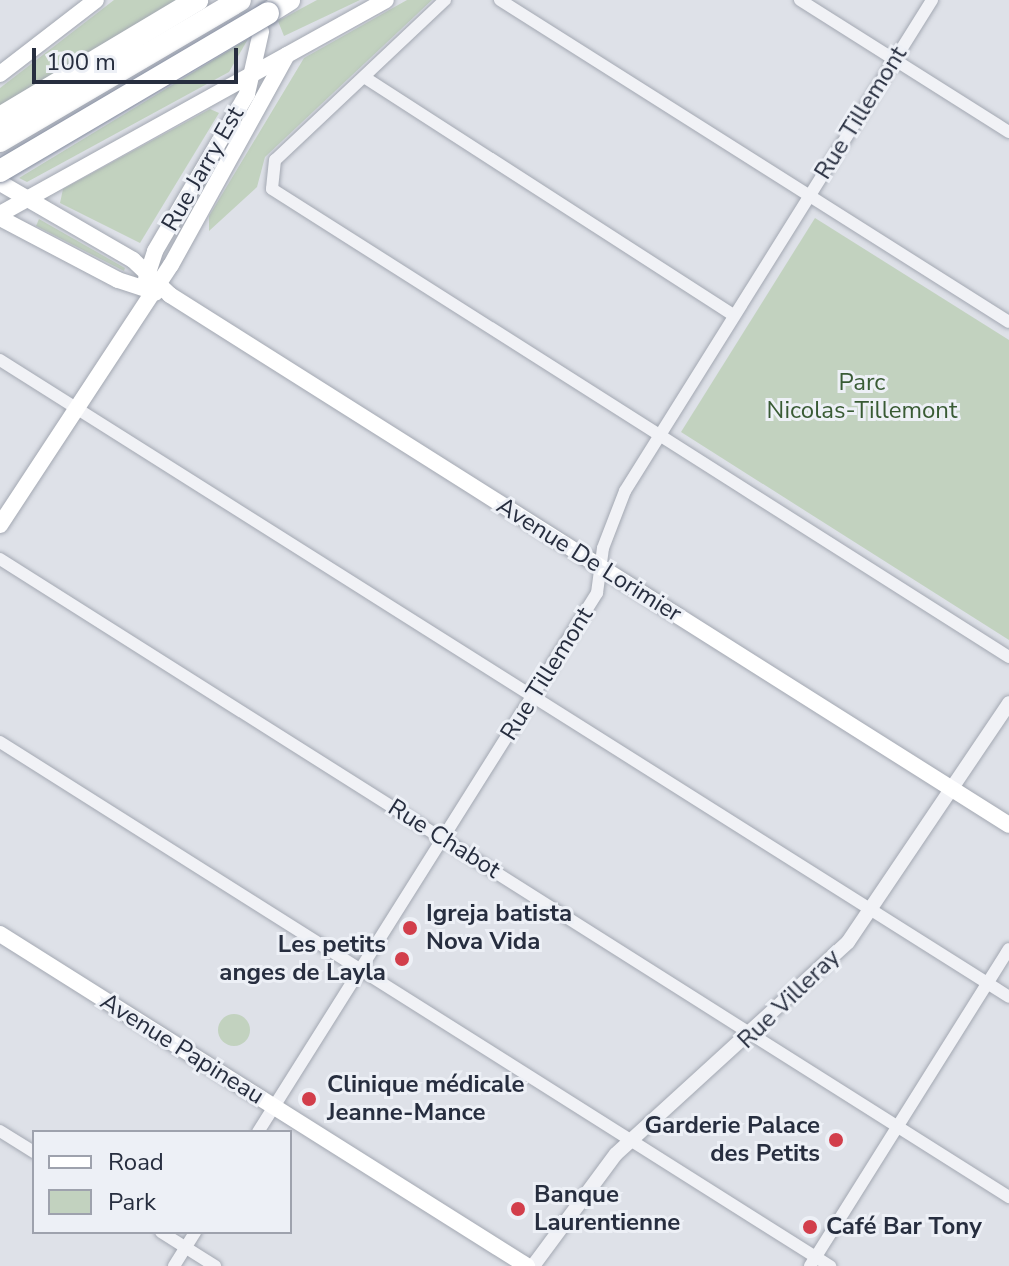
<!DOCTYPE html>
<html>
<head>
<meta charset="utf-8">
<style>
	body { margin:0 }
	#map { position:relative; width:1009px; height:1266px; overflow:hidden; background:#dee1e8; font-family:"Nunito Sans",sans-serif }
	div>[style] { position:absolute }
	.green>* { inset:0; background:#c2d2bf }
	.round { border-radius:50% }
	.roads { filter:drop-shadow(0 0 2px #a3a8b2) drop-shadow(0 0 2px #a3a8b2) }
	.minor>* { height:12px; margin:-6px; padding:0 6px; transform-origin:6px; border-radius:6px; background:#f1f2f6 }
	.tertiary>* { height:14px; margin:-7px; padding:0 7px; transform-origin:7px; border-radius:7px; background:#f1f2f6 }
	.secondary>* { height:16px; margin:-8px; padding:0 8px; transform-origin:8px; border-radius:8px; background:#fff }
	.motorway>* { height:22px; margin:-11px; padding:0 11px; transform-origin:11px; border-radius:11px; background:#fff }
	.bridges { filter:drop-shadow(0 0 2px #858d9f) drop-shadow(0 0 2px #858d9f) }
	.motorway-bridge>* { height:22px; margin:-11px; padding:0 11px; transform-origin:11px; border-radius:11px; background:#fff }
	.dots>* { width:22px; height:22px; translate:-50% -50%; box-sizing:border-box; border:4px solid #edf0f6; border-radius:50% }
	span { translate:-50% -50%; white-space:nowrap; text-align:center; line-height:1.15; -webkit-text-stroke:6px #edf0f6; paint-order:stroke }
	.street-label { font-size:24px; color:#272e3f }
	.park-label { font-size:24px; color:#395b34 }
	.poi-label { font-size:24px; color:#272e3f; font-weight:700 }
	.left { translate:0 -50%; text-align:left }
	.right { translate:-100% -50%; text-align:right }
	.legend { position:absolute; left:32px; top:1130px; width:260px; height:104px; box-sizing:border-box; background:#edf0f6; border:2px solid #9ea2ad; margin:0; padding:10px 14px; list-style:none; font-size:24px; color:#272e3f }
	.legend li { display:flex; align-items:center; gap:16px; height:40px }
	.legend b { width:40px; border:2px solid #9ea2ad }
	.scale { position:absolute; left:32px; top:48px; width:206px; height:36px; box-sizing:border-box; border:4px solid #272e3f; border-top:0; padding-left:10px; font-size:24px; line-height:28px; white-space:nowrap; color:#272e3f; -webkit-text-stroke:6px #edf0f6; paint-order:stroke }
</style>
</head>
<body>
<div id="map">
	<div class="green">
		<i style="clip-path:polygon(114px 0,183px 0,0 109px,0 88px)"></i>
		<i style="clip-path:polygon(317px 0,360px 0,284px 36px,278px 21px)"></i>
		<i style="clip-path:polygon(407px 0,432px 0,265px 157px,257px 187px,209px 231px,209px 216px,304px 58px)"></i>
		<i style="clip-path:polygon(248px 39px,229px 72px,27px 182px,19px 178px)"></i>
		<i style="clip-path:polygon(210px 109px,219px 113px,140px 243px,60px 203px,63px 189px)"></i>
		<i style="clip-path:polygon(815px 218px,1009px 340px,1009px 640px,681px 432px)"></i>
		<i style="clip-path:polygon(39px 219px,125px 268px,124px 271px,36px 226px)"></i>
		<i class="round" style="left:218px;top:1014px;width:32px;height:32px"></i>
	</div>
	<div class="roads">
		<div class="minor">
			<i style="left:445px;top:0;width:233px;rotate:136.7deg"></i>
			<i style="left:275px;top:160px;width:29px;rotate:96deg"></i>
			<i style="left:272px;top:189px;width:873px;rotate:32.42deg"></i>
			<i style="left:500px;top:0;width:602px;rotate:32.32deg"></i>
			<i style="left:800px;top:0;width:247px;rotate:32.3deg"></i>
			<i style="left:364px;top:77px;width:440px;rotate:32.8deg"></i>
			<i style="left:0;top:360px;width:1193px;rotate:32.26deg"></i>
			<i style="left:0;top:559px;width:1194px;rotate:32.31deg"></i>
			<i style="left:0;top:742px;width:982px;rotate:32.27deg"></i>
			<i style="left:0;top:1131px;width:40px;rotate:32deg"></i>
			<i style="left:258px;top:1132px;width:637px;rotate:-57.83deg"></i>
			<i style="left:597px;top:593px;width:45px;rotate:-82.4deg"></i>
			<i style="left:603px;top:548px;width:61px;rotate:-68.9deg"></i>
			<i style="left:625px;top:491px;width:579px;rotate:-57.98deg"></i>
			<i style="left:161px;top:1232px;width:64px;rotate:32.2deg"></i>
			<i style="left:174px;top:1266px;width:40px;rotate:-58deg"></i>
			<i style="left:810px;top:1266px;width:374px;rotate:-57.9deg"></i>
		</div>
		<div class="tertiary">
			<i style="left:533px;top:1266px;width:139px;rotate:-53.5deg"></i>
			<i style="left:616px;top:1154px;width:314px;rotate:-42.4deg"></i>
			<i style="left:848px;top:942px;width:288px;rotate:-56deg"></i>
		</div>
		<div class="secondary">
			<i style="left:0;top:74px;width:121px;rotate:-37.6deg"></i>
			<i style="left:2px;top:184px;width:151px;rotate:30.1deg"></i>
			<i style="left:133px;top:260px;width:51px;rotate:43.4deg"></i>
			<i style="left:170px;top:295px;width:992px;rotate:32.28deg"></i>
			<i style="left:0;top:214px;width:441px;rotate:-29deg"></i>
			<i style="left:0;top:218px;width:133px;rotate:27.7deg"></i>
			<i style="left:118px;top:280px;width:40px;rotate:18deg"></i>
			<i style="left:146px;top:279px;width:29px;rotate:-72deg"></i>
			<i style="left:155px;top:251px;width:182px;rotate:-59.6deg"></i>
			<i style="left:247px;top:94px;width:64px;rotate:-77.3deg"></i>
			<i style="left:0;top:525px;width:311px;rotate:-56.7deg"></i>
			<i style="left:171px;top:265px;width:240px;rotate:-61.1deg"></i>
			<i style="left:0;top:934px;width:623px;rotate:32.21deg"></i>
		</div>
		<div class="motorway">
			<i style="left:268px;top:13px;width:25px;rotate:-32deg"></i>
			<i style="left:0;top:118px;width:230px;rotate:-30.9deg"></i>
			<i style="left:0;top:141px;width:278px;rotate:-30.4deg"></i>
		</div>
	</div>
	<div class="bridges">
		<div class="motorway-bridge">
			<i style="left:0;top:171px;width:311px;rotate:-30.5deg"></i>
		</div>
	</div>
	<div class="dots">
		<i style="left:410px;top:928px;background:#d23e4b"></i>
		<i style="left:402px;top:959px;background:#d23e4b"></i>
		<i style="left:309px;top:1099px;background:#d23e4b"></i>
		<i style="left:836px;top:1140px;background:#d23e4b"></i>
		<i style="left:518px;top:1209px;background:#d23e4b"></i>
		<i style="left:810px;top:1227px;background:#d23e4b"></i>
	</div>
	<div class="street-label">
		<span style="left:861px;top:113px;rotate:-58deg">Rue Tillemont</span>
		<span style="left:203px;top:169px;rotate:-60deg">Rue Jarry Est</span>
		<span style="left:589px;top:560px;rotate:32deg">Avenue De Lorimier</span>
		<span style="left:547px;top:674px;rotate:-58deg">Rue Tillemont</span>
		<span style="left:444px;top:839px;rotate:32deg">Rue Chabot</span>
		<span style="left:789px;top:999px;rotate:-44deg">Rue Villeray</span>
		<span style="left:182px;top:1049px;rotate:32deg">Avenue Papineau</span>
	</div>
	<div class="park-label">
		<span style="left:862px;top:397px">Parc<br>Nicolas-Tillemont</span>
	</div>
	<div class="poi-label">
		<span class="left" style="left:426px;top:928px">Igreja batista<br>Nova Vida</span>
		<span class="right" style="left:386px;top:959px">Les petits<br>anges de Layla</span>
		<span class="left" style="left:327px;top:1099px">Clinique médicale<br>Jeanne-Mance</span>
		<span class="right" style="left:820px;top:1140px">Garderie Palace<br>des Petits</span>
		<span class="left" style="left:534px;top:1209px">Banque<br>Laurentienne</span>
		<span class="left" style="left:826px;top:1227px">Café Bar Tony</span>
	</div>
	<ul class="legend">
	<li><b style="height:10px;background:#fff"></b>Road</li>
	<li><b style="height:22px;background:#c2d2bf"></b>Park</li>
	</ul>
	<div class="scale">100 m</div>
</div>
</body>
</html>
